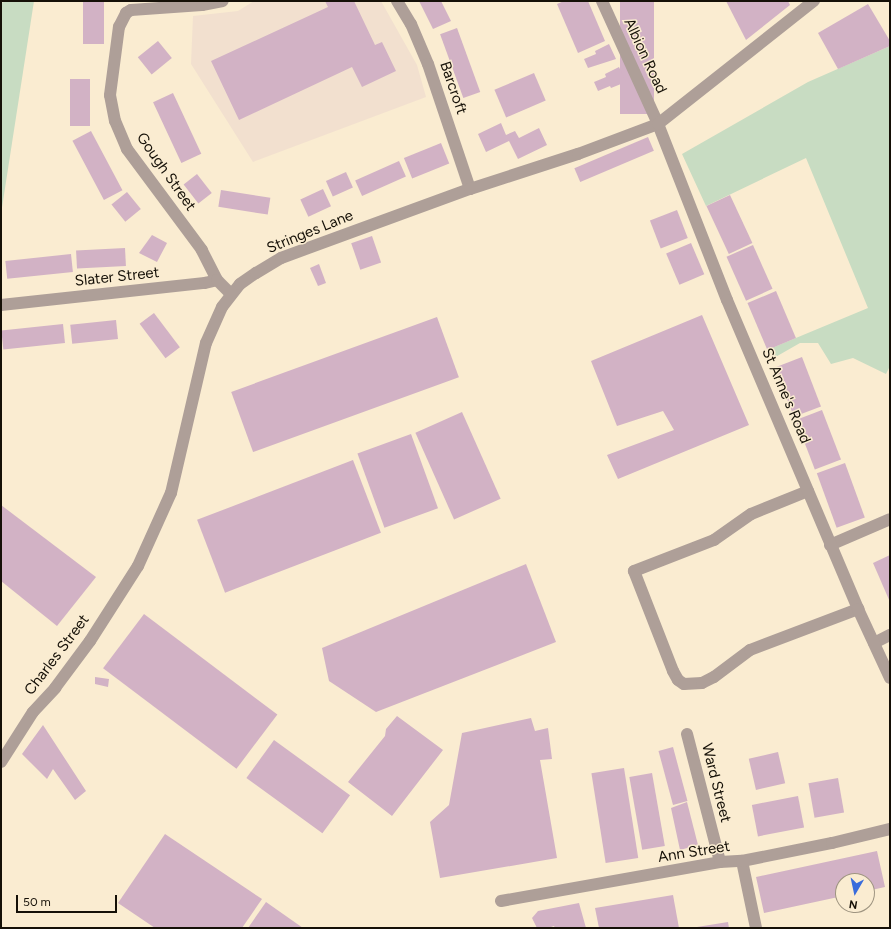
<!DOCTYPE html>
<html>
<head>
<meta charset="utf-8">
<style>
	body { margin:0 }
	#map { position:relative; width:891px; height:929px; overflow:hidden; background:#faecd1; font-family:Figtree,sans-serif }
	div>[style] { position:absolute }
	.education>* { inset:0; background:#f2e0cf }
	.green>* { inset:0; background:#c8dcc2 }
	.building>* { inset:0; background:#d2b2c5; transform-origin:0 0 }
	.minor>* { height:12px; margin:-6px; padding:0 6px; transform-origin:6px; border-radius:6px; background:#ae9f98 }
	.tertiary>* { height:12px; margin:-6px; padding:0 6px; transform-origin:6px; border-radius:6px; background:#ae9f98 }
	span { translate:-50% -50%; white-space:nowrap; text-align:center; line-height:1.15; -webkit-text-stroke:3px #faecd1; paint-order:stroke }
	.street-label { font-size:15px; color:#151007 }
	.frame { position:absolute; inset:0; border:2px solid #151007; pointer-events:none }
	.north { position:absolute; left:835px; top:873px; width:40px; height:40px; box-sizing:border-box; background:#faecd1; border:1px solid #9e9480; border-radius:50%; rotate:189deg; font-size:11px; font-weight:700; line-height:16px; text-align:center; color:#151007 }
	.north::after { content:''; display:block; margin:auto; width:14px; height:18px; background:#396cdc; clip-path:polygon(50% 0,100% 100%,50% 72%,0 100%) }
	.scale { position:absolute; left:16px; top:895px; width:101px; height:18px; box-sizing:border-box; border:2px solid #151007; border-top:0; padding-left:5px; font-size:12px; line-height:14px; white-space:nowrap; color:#151007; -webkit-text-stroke:3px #faecd1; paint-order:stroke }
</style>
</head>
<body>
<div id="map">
	<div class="education">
		<i style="clip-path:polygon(254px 1px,381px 1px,417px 65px,426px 97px,253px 162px,191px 64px,193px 16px,238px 11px)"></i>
	</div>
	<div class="green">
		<i style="clip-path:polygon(7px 1px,34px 1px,1px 214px,1px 3px)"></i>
		<i style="clip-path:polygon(890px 46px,890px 366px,886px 374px,853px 358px,831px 364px,818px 343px,800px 343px,772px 359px,767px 350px,868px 308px,806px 158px,706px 206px,682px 154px,808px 82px)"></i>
	</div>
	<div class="building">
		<i style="left:83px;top:1px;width:21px;height:43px"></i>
		<i style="clip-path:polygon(325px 1px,354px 1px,375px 45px,382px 42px,396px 71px,362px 87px,352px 67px,239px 120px,211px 61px,328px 7px)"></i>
		<i style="clip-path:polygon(419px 1px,441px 1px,451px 21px,433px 29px)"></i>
		<i style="clip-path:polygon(564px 1px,588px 1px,605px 41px,578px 53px,557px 4px)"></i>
		<i style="left:620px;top:1px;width:34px;height:113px"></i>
		<i style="clip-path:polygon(726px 1px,788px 1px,790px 5px,746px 40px)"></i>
		<i style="clip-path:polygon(868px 4px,890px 41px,890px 46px,838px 69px,818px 33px)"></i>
		<i style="left:457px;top:28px;width:68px;height:18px;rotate:70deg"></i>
		<i style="left:158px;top:41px;width:22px;height:26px;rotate:51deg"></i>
		<i style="clip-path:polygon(609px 44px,616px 59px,588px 68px,584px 59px,596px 54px,595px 51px)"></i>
		<i style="clip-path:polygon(619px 67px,626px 82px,611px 88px,610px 86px,598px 91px,594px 82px,606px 77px,605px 74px)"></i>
		<i style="left:534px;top:73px;width:30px;height:43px;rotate:67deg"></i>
		<i style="left:70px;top:79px;width:20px;height:47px"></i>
		<i style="left:173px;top:93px;width:67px;height:22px;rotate:65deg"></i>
		<i style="clip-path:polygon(501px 123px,506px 135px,515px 131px,519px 138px,539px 128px,547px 145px,518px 159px,509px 141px,486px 152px,478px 134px)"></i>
		<i style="left:91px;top:131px;width:67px;height:21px;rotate:62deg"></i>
		<i style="left:648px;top:137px;width:15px;height:80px;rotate:67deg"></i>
		<i style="left:441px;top:143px;width:22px;height:40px;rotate:68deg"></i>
		<i style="left:399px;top:161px;width:17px;height:48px;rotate:66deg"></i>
		<i style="left:346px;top:172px;width:17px;height:22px;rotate:66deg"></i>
		<i style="left:197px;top:174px;width:24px;height:17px;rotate:52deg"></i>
		<i style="left:323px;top:189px;width:19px;height:25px;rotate:65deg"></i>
		<i style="left:221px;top:190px;width:50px;height:17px;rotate:9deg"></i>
		<i style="left:127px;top:192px;width:22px;height:20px;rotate:51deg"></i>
		<i style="left:730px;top:195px;width:53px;height:26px;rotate:65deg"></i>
		<i style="left:677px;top:210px;width:30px;height:29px;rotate:69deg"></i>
		<i style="clip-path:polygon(152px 235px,167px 243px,157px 262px,139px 253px)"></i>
		<i style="left:372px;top:236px;width:28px;height:22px;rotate:71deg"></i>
		<i style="left:691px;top:243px;width:34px;height:27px;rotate:67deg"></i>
		<i style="left:753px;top:245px;width:48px;height:29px;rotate:66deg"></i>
		<i style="left:125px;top:248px;width:18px;height:49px;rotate:87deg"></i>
		<i style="left:71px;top:254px;width:18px;height:66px;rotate:84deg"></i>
		<i style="clip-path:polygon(319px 264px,326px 283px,318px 286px,310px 268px)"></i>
		<i style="left:776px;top:291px;width:51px;height:31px;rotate:67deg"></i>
		<i style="left:154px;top:313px;width:43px;height:18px;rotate:53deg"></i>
		<i style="clip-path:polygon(702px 315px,749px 425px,618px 479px,607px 455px,674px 430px,663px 411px,617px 426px,591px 361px)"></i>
		<i style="left:437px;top:317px;width:64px;height:219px;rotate:70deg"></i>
		<i style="left:116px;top:320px;width:19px;height:46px;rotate:84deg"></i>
		<i style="left:63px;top:324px;width:19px;height:62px;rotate:84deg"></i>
		<i style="left:802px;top:357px;width:53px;height:29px;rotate:69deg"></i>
		<i style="left:822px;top:410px;width:53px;height:28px;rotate:69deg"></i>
		<i style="left:462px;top:412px;width:95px;height:51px;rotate:66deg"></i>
		<i style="left:411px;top:434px;width:79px;height:57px;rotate:70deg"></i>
		<i style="left:353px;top:460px;width:78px;height:167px;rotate:69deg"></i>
		<i style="left:845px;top:463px;width:58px;height:30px;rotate:70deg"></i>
		<i style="clip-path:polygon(1px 505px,96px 577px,57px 626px,1px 581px)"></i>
		<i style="clip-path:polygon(890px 555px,890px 602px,873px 563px)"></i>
		<i style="clip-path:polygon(526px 564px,556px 642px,376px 712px,329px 681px,322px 648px)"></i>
		<i style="left:144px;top:614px;width:167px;height:68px;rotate:37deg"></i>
		<i style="clip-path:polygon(95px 677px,109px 679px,108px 687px,95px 684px)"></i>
		<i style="clip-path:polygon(397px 716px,443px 750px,392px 816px,348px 782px,385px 736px,386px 729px)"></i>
		<i style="clip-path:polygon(531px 718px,535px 731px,548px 728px,552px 759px,540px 760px,557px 858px,440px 878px,430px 822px,449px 805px,462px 733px)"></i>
		<i style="clip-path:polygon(43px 725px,86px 791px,75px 800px,53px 769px,47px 779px,22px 754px)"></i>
		<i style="left:274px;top:740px;width:94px;height:47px;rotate:36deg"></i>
		<i style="left:673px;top:747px;width:56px;height:15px;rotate:75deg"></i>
		<i style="left:778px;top:752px;width:32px;height:30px;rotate:77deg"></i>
		<i style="left:624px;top:768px;width:91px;height:33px;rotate:81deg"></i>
		<i style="left:652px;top:773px;width:74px;height:23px;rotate:80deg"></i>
		<i style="left:838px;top:778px;width:35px;height:30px;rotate:80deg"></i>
		<i style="left:798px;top:796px;width:32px;height:47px;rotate:79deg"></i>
		<i style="clip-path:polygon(687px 802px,698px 845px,680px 850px,671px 808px)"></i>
		<i style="clip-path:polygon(165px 834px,262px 899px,242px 928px,155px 928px,118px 903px)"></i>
		<i style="clip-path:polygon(877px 851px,885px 887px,867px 891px,867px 881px,843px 881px,843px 896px,764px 913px,756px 877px)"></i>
		<i style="clip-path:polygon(673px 895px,679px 928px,599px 928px,595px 908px)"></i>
		<i style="clip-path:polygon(266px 902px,303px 928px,248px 928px)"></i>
		<i style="clip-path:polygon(579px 903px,586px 928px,555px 928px,554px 926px,548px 928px,537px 928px,532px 918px,538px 911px)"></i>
		<i style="clip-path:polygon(728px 922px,729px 928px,697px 928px,697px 927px)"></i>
	</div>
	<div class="minor">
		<i style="left:397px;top:1px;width:27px;rotate:59deg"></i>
		<i style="left:411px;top:24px;width:43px;rotate:67deg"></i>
		<i style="left:428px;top:64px;width:132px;rotate:71.4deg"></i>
		<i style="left:217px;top:280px;width:34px;rotate:-117deg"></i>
		<i style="left:202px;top:250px;width:126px;rotate:-126.6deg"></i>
		<i style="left:127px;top:149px;width:30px;rotate:-113deg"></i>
		<i style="left:115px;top:121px;width:26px;rotate:-101deg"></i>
		<i style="left:110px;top:95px;width:69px;rotate:-82.5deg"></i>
		<i style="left:119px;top:27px;width:16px;rotate:-63deg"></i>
		<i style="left:126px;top:13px;width:6px;rotate:-31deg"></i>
		<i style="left:131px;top:10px;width:71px;rotate:-4deg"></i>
		<i style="left:202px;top:5px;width:21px;rotate:-11deg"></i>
		<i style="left:808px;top:491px;width:61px;rotate:158deg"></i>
		<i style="left:751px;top:514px;width:45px;rotate:144.9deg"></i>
		<i style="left:714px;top:540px;width:86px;rotate:158.8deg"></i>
		<i style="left:634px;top:571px;width:107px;rotate:68.7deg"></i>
		<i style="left:673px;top:671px;width:10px;rotate:61deg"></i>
		<i style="left:678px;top:680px;width:7px;rotate:34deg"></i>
		<i style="left:684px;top:684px;width:18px;rotate:-3deg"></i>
		<i style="left:702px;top:683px;width:13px;rotate:-27deg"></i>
		<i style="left:714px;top:677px;width:45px;rotate:-36.9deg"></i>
		<i style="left:750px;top:650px;width:116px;rotate:-20.8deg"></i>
		<i style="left:830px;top:545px;width:65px;rotate:-23.4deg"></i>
		<i style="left:874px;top:643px;width:18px;rotate:-27deg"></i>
		<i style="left:687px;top:734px;width:132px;rotate:75.5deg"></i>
		<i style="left:742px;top:861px;width:68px;rotate:78.2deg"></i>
		<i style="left:501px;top:901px;width:222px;rotate:-10.1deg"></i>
		<i style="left:720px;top:862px;width:22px;rotate:-3deg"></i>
		<i style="left:742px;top:861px;width:92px;rotate:-11.3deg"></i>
		<i style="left:832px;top:843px;width:60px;rotate:-13.6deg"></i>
	</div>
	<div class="tertiary">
		<i style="left:602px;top:1px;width:135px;rotate:65.5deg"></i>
		<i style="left:658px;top:124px;width:189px;rotate:68.6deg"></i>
		<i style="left:727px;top:300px;width:336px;rotate:67deg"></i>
		<i style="left:858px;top:609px;width:76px;rotate:65.1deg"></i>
		<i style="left:1px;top:305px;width:205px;rotate:-6.2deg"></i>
		<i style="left:205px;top:283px;width:12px;rotate:-14deg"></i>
		<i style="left:217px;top:280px;width:20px;rotate:45deg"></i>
		<i style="left:1px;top:762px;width:59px;rotate:-57.4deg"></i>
		<i style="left:33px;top:712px;width:33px;rotate:-47deg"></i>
		<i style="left:55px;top:688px;width:59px;rotate:-53.3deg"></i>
		<i style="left:90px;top:641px;width:89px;rotate:-57.4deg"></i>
		<i style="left:138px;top:566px;width:80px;rotate:-65.7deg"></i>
		<i style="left:171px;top:493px;width:154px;rotate:-76.9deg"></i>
		<i style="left:206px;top:343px;width:39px;rotate:-66deg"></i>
		<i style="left:222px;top:307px;width:29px;rotate:-52deg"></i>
		<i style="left:240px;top:284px;width:19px;rotate:-35deg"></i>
		<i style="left:256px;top:273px;width:29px;rotate:-31deg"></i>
		<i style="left:281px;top:258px;width:201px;rotate:-20.1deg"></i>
		<i style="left:470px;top:189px;width:114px;rotate:-18deg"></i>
		<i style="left:578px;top:154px;width:85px;rotate:-20.6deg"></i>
		<i style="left:658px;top:124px;width:199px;rotate:-38.3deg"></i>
	</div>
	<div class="street-label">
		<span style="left:645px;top:56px;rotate:65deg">Albion Road</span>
		<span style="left:453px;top:88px;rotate:71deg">Barcroft</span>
		<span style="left:166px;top:172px;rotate:55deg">Gough Street</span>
		<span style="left:310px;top:232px;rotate:-22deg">Stringes Lane</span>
		<span style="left:117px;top:277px;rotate:-6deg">Slater Street</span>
		<span style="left:786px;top:396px;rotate:67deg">St Anne's Road</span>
		<span style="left:57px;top:655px;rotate:-53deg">Charles Street</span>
		<span style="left:716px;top:783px;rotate:76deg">Ward Street</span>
		<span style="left:694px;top:852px;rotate:-9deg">Ann Street</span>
	</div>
	<div class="frame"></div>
	<div class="north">N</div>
	<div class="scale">50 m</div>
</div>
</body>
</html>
